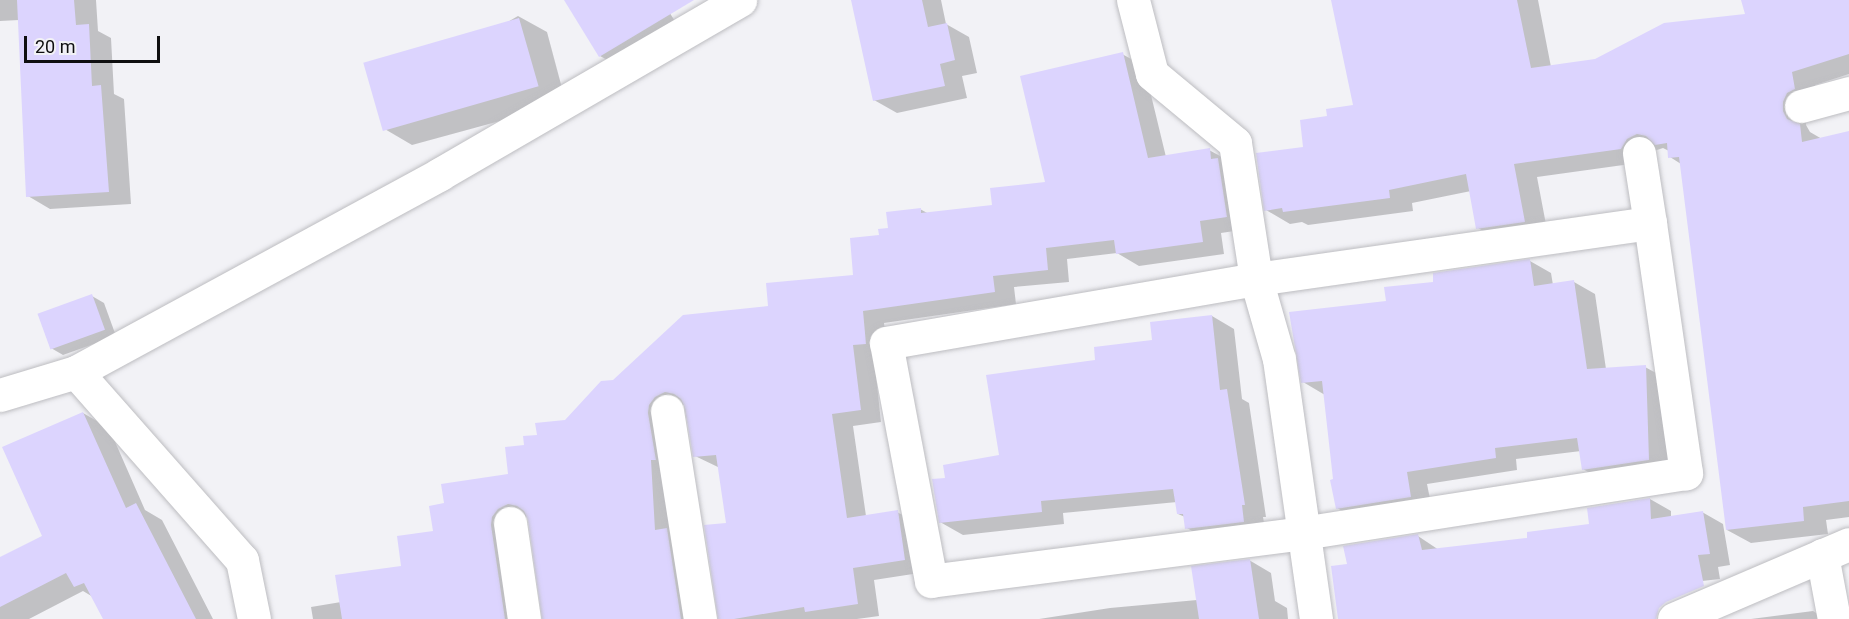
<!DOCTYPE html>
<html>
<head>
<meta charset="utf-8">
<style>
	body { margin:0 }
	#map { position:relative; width:1849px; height:619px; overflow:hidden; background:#f2f2f6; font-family:Roboto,sans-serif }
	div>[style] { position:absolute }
	.shadow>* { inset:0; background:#0003 }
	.building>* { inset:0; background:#dcd4fe; transform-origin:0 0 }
	.roads { filter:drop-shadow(0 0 2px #bdbdc1) drop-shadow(0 0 2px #bdbdc1) }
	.minor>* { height:33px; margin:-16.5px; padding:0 16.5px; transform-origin:16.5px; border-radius:16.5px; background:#fff }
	span { translate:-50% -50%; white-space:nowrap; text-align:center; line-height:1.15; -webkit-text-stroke:6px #f2f2f6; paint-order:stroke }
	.scale { position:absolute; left:24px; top:36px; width:136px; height:27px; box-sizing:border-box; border:3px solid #0f0f10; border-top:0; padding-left:8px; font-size:18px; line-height:21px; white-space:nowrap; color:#0f0f10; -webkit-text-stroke:4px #f2f2f6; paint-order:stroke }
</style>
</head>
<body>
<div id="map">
	<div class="shadow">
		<i style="clip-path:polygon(0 0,96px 0,98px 31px,111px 38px,114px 94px,124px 99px,131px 204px,50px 209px,28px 196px,19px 20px,0 21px)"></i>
		<i style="clip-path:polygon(590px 0,662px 0,682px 33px,622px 68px,600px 56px)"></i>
		<i style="clip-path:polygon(858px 0,941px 0,946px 24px,969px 37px,977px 73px,962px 76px,967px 98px,897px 113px,874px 100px)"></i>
		<i style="clip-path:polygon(1332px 0,1538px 0,1551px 67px,1595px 61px,1747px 16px,1745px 0,1849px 0,1849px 74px,1815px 85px,1818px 103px,1807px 114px,1806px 125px,1810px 132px,1822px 139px,1849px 132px,1849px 517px,1826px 520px,1828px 534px,1751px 543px,1727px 530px,1681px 164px,1670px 157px,1669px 151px,1663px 148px,1651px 152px,1645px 162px,1537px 177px,1548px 235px,1502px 242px,1478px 228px,1471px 191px,1412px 203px,1413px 211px,1308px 225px,1302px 222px,1290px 224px,1266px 210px,1305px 149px,1329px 117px,1355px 106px)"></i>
		<i style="clip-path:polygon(518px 16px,547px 32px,566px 103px,412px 145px,383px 128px,506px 23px)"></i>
		<i style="clip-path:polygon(1122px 54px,1144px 66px,1166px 157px,1209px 150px,1231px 162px,1248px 229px,1221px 233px,1224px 254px,1139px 266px,1117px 253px,1067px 259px,1069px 282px,1014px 287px,1016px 304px,884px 323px,887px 356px,874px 357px,881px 422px,853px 426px,866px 516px,897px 512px,919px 524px,926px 572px,874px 580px,879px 616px,857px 619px,719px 619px,728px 524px,720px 468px,695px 456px,684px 405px,677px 408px,701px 619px,544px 619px,529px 516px,520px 521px,524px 619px,313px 619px,311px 607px,341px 602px,403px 567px,435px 532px,446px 504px,509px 475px,525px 446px,565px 421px,614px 382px,770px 308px,855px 276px,880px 236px,920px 209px,929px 214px,994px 206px,1047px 184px)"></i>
		<i style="clip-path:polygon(1530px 261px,1551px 273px,1553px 285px,1574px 282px,1595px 294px,1606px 369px,1645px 367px,1667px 379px,1670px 472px,1605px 482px,1583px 469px,1581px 451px,1516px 459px,1517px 470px,1427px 484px,1432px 509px,1358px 520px,1337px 508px,1325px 395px,1303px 382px,1388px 302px,1435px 283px)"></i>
		<i style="clip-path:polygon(92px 296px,104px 303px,116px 336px,63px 355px,51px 348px)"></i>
		<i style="clip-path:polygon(1212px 316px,1234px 329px,1242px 399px,1249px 403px,1266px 517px,1263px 517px,1266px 534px,1209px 541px,1187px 528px,1185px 517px,1178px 514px,1177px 502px,1063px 513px,1064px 524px,963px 535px,940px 522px,947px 479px,1000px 457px,1097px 362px,1154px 342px)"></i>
		<i style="clip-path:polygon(83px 413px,109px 428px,145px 510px,162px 520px,213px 619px,104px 619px,93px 597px,83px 591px,29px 619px,0 619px,0 559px,43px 536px)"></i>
		<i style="clip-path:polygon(1650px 499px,1671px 511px,1671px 517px,1702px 512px,1723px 524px,1730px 565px,1718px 567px,1720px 579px,1621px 590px,1629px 619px,1340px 619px,1348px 566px,1418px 536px,1439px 550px,1529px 540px,1591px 525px)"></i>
		<i style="clip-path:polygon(1249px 560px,1271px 573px,1275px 601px,1287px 608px,1288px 619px,1039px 619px,1110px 608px,1197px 600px)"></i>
		<i style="clip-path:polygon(1813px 611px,1826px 619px,1751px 619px)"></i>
	</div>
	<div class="building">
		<i style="clip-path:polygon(17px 0,74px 0,76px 25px,89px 24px,92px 86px,101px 85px,109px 192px,26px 197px)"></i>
		<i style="clip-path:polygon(564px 0,694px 0,599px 57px)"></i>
		<i style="clip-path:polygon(851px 0,922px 0,928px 27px,947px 23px,955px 60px,940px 64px,945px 86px,873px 101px)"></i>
		<i style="clip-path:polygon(1331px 0,1517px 0,1531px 68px,1595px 59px,1664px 23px,1745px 14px,1741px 0,1849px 0,1849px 54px,1792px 72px,1795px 89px,1787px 93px,1783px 102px,1783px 111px,1787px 119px,1800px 124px,1802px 142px,1849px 131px,1849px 501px,1803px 507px,1804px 521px,1726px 530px,1679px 157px,1668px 158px,1667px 143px,1655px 145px,1646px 136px,1637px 134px,1627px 139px,1621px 149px,1514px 164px,1525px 222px,1476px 229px,1466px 174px,1389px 190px,1390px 198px,1283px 212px,1282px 208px,1264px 211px,1256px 153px,1303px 147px,1300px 120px,1327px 116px,1326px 109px,1353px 105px)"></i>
		<i style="left:519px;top:18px;width:71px;height:162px;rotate:74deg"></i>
		<i style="clip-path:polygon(1123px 52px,1148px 158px,1210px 148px,1211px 159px,1218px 158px,1227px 217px,1200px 221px,1203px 242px,1116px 254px,1114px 240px,1046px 248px,1048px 270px,993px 276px,995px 292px,863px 311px,866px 344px,853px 345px,861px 410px,832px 414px,847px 518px,898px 510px,905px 560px,853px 568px,858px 604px,805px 612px,804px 607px,734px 619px,718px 619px,704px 525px,726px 523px,716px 455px,693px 457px,685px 408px,681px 399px,674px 394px,665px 392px,655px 397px,649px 405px,648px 413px,656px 460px,651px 460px,655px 530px,667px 528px,681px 619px,542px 619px,528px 520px,524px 511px,517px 506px,508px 504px,498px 509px,492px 517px,491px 525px,505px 619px,342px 619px,335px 575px,401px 566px,397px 536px,433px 531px,429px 506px,444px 503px,441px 484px,508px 474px,505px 447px,524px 445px,523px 436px,537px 435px,535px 423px,565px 420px,601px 381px,613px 380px,683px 315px,768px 306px,766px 283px,853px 275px,850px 238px,879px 235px,878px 229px,888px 228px,886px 212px,921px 208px,921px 213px,992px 205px,990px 188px,1045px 182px,1020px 76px)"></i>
		<i style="clip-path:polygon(1530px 259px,1534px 286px,1574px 280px,1587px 369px,1646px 365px,1649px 460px,1582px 470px,1577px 438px,1495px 448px,1496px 458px,1407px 472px,1411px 497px,1336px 509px,1330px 480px,1333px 479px,1322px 381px,1301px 383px,1289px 312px,1386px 301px,1384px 287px,1433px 282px,1433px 273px)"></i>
		<i style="left:92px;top:294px;width:38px;height:58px;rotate:70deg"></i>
		<i style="clip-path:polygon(1212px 315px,1220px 390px,1227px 389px,1245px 505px,1242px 505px,1244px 522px,1185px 529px,1183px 514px,1177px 514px,1173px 489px,1041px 501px,1042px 512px,939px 523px,932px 479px,945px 478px,943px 465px,999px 455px,986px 375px,1095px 360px,1094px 347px,1152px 340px,1150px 322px)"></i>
		<i style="clip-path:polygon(83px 412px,126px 508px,136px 503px,196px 619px,103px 619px,84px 583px,74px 587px,66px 573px,0 607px,0 557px,42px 536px,2px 447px)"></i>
		<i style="clip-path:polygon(1650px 498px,1651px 519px,1703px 511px,1710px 554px,1698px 555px,1704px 586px,1666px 602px,1659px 608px,1656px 619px,1338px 619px,1331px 566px,1347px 564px,1343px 546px,1418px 534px,1422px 550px,1527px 538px,1527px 532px,1589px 524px,1587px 508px)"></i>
		<i style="clip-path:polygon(1250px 559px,1259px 619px,1199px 619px,1191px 566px)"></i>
	</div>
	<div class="roads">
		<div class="minor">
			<i style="left:1133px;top:0;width:76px;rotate:75.6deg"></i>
			<i style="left:1152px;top:74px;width:108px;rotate:39.7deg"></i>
			<i style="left:1235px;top:143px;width:138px;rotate:81.2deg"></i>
			<i style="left:1256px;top:279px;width:83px;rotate:74deg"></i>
			<i style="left:1279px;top:359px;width:263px;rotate:81.9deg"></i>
			<i style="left:1801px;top:106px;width:50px;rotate:-15.2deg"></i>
			<i style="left:1639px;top:153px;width:71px;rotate:81.1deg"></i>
			<i style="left:1650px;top:223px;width:253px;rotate:81.8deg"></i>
			<i style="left:1686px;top:473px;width:387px;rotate:171.1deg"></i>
			<i style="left:1304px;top:533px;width:376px;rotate:172.7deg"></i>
			<i style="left:931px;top:581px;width:242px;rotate:-100.7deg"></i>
			<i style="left:886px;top:343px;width:375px;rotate:-9.8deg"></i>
			<i style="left:1256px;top:279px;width:398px;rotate:-8.1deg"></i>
			<i style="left:76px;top:372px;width:251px;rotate:48.6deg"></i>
			<i style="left:242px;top:560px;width:60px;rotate:78.5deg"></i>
			<i style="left:0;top:395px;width:79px;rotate:-16.8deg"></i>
			<i style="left:76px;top:372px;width:414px;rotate:-28.5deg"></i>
			<i style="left:440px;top:174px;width:347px;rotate:-30.1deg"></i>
			<i style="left:667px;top:411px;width:211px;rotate:81deg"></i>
			<i style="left:510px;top:523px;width:97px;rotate:81.7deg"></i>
			<i style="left:1822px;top:555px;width:65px;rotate:79.4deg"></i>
			<i style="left:1674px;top:619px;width:190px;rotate:-23.2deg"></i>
		</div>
	</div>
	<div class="scale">20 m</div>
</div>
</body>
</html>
